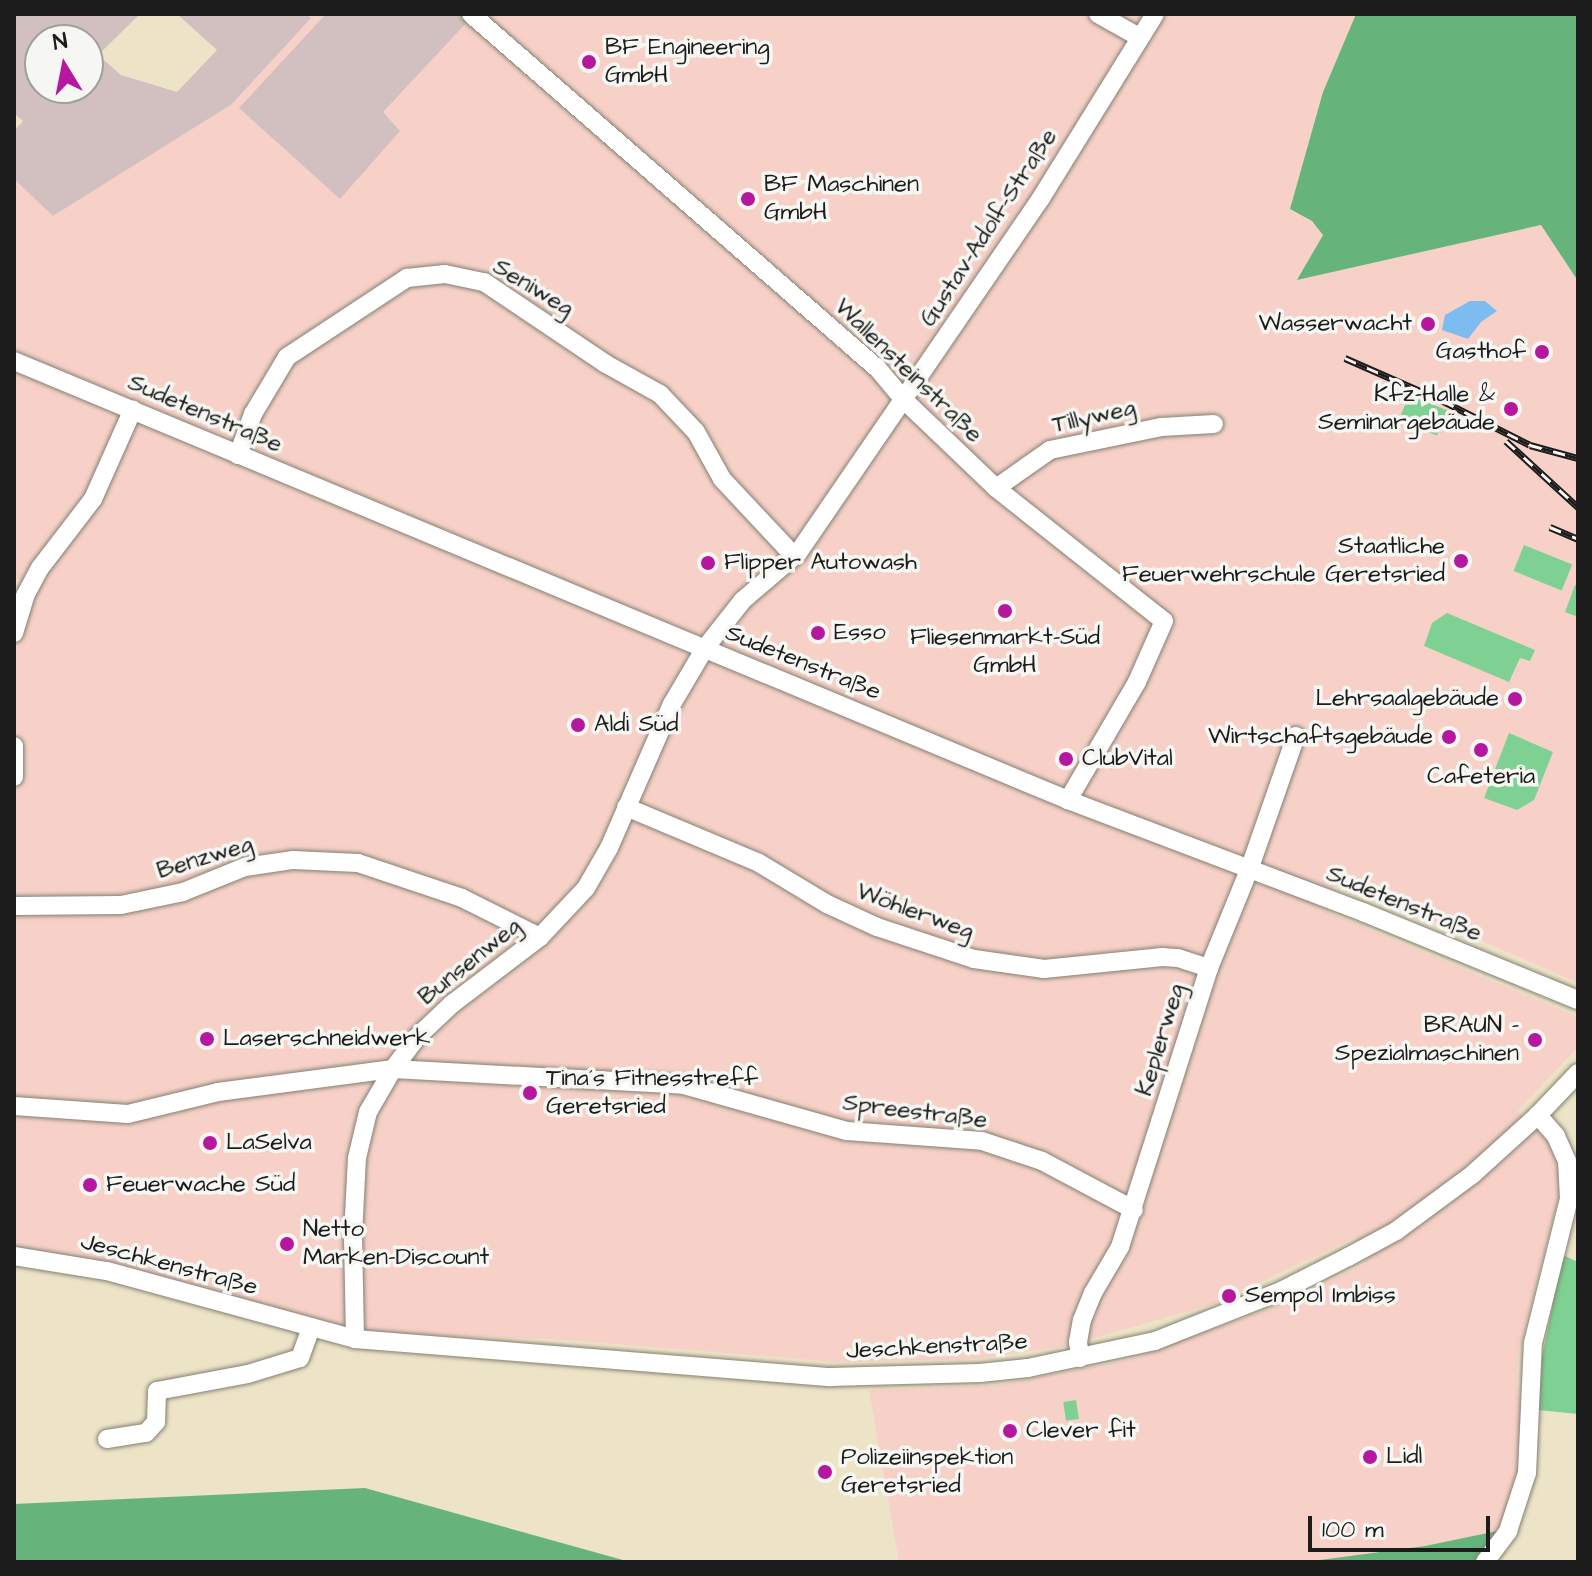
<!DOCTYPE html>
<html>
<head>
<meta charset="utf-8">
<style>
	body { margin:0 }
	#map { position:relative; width:1592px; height:1576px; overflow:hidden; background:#ede4c8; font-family:"Architects Daughter",sans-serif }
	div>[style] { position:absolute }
	.built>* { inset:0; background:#f7d1c8 }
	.industrial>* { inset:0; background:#d2bfc0 }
	.green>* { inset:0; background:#7ed192; transform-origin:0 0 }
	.forest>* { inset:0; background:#66b37c }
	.water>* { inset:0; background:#7cbcf0 }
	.roads { filter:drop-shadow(0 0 2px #848072) drop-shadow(0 0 2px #848072) }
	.minor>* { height:18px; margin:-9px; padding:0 9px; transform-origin:9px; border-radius:9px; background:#fff }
	.rail>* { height:7px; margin-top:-3.5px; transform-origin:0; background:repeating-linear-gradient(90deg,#f6f6f2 0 12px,#1c1c1c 0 24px); box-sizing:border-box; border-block:2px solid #1c1c1c }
	.dots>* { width:22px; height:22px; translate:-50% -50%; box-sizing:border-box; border:4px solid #f6f6f2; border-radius:50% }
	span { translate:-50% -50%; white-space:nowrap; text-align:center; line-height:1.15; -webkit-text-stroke:7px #f6f6f2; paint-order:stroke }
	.poi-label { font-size:24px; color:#1c1c1c }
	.left { translate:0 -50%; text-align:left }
	.right { translate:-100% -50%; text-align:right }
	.street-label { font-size:24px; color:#1c1c1c }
	.frame { position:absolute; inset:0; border:16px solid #1c1c1c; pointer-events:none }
	.north { position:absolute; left:24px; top:24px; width:80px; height:80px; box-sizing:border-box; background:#f6f6f2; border:2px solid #9f9f9c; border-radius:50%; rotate:350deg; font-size:22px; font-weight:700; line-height:32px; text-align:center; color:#1c1c1c }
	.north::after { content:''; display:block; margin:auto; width:28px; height:36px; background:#b5179e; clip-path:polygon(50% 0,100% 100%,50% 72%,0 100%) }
	.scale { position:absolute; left:1308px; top:1516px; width:182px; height:36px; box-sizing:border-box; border:4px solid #1c1c1c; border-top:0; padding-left:10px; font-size:24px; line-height:28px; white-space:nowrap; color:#1c1c1c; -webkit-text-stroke:6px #f6f6f2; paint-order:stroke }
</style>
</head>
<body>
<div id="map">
	<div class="built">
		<i style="clip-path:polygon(307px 14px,1356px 14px,1323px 92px,1290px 210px,1312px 221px,1323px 234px,1298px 280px,1542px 225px,1578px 281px,1578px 983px,1477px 939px,1334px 885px,1328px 912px,1578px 1017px,1578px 1047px,1518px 1111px,1547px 1141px,1558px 1164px,1562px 1184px,1518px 1354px,1517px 1383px,1524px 1438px,1521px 1468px,1502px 1530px,1425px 1546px,1305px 1562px,899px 1562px,869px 1390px,998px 1385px,1128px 1360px,1272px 1308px,1366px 1264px,1356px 1237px,1214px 1304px,1066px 1346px,976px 1359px,837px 1362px,552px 1339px,350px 1333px,14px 1249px,14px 594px,20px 581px,14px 577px,14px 179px,53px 216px,232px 104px,311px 17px)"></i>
	</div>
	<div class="industrial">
		<i style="clip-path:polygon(evenodd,14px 14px,140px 14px,98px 55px,121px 75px,177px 92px,217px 50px,177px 14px,307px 14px,311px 18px,232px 104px,53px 216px,14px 179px,14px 131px,23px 121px,14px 113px,14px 14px,40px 40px,88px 40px,88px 88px,40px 88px,40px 40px)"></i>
		<i style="clip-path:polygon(326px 14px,460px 14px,468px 21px,383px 112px,400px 131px,340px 199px,239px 108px)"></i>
	</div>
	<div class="green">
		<i style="left:1409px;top:395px;width:41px;height:27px;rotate:22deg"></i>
		<i style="left:1524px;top:545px;width:52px;height:28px;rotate:22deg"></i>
		<i style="clip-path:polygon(1575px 585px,1578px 586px,1578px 617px,1565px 612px)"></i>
		<i style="clip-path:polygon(1447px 613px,1535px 650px,1530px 661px,1520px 658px,1509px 682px,1424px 646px,1432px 623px)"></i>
		<i style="clip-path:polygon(1509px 733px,1553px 752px,1534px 800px,1517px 810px,1484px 798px)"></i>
		<i style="clip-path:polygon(1563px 1255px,1578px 1262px,1578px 1414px,1538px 1410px,1542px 1357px)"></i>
		<i style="left:1076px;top:1400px;width:19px;height:13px;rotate:81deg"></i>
	</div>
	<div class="forest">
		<i style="clip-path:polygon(1356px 14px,1578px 14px,1578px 281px,1541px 225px,1297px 280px,1323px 235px,1312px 221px,1290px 209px,1323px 92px)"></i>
		<i style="clip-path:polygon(365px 1488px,630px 1562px,14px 1562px,14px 1504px)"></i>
		<i style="clip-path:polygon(1502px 1530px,1477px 1562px,1305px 1562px,1425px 1546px)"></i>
	</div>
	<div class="water">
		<i style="clip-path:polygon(1470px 301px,1485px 301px,1497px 311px,1481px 322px,1468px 339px,1442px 330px,1445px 315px)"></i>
	</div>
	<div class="roads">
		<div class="minor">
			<i style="left:471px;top:14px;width:540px;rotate:41.1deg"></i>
			<i style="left:878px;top:369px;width:40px;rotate:50deg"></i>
			<i style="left:904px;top:400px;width:127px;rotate:43.7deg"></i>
			<i style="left:996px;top:488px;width:214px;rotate:38.4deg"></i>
			<i style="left:1164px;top:621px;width:67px;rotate:113.9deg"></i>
			<i style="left:1137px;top:682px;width:137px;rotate:120.3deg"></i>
			<i style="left:1098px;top:14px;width:47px;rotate:29.3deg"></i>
			<i style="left:14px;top:361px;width:1142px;rotate:22.61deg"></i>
			<i style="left:1068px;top:800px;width:316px;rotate:20.8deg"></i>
			<i style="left:1363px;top:912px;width:232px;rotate:22.3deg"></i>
			<i style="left:238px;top:455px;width:44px;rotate:-69.9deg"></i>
			<i style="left:253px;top:414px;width:66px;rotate:-59.2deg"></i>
			<i style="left:287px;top:357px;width:144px;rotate:-33.4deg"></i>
			<i style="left:407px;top:278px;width:38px;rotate:-6deg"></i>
			<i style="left:445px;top:274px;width:40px;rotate:12deg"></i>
			<i style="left:484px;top:282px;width:147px;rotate:33.9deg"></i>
			<i style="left:606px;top:364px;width:62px;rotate:29.1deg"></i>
			<i style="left:660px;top:394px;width:52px;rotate:46.5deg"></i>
			<i style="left:696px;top:432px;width:54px;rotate:61deg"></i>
			<i style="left:722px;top:479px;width:105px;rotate:46.9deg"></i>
			<i style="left:996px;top:488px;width:66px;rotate:-35.1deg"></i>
			<i style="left:1050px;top:450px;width:113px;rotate:-11.7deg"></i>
			<i style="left:1161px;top:427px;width:53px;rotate:-3.2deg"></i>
			<i style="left:14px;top:633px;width:39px;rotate:-73deg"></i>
			<i style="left:25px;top:596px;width:32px;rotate:-62deg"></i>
			<i style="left:40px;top:568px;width:87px;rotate:-52.5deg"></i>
			<i style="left:93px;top:499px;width:98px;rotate:-66deg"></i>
			<i style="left:14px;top:746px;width:31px;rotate:90deg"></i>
			<i style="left:626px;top:807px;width:144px;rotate:22.8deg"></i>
			<i style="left:759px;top:863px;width:79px;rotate:31.1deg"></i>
			<i style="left:827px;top:904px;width:55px;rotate:24.7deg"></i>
			<i style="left:877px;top:927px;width:102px;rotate:18.3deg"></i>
			<i style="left:974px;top:959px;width:71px;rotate:8.1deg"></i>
			<i style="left:1044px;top:969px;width:119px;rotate:-5.8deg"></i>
			<i style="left:1162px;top:957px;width:16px;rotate:4deg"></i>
			<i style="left:1178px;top:958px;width:33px;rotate:18deg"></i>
			<i style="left:14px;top:906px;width:107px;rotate:-0.5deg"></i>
			<i style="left:121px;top:905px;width:63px;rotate:-11.8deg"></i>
			<i style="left:183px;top:892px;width:67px;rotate:-22deg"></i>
			<i style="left:245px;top:867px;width:49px;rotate:-8.3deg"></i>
			<i style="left:293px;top:860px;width:65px;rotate:2.6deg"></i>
			<i style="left:358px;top:863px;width:110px;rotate:18.6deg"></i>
			<i style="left:462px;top:898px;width:87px;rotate:26.6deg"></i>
			<i style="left:14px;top:1106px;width:114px;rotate:4deg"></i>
			<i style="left:128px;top:1114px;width:93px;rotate:-13.7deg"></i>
			<i style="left:218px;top:1092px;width:177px;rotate:-7.5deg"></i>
			<i style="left:393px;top:1069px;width:291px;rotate:3.1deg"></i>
			<i style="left:684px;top:1085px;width:169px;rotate:15.8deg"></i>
			<i style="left:847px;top:1131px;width:135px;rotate:4.2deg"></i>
			<i style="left:982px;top:1141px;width:63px;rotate:18.4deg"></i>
			<i style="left:1042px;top:1161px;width:104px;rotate:28deg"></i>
			<i style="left:14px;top:1256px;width:94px;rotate:9.2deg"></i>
			<i style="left:107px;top:1271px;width:257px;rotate:15.3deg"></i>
			<i style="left:355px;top:1339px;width:477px;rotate:4.6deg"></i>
			<i style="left:830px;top:1377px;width:150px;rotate:-1.5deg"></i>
			<i style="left:980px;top:1373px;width:48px;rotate:-5.9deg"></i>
			<i style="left:1028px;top:1368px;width:130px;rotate:-12deg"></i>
			<i style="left:1155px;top:1341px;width:136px;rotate:-21.6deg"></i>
			<i style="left:1281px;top:1291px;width:75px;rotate:-26.9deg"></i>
			<i style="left:1348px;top:1257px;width:55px;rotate:-28.4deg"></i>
			<i style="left:1396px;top:1231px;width:96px;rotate:-36.5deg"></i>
			<i style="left:1473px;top:1174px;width:88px;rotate:-42.2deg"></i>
			<i style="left:1538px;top:1115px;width:58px;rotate:-46.4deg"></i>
			<i style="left:355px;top:1339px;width:103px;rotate:-91.1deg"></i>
			<i style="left:353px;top:1236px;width:78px;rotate:-87.1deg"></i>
			<i style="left:357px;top:1158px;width:47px;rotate:-76.6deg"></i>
			<i style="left:368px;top:1112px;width:50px;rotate:-59.8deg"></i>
			<i style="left:393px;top:1069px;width:39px;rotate:-53deg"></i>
			<i style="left:416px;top:1038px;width:50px;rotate:-43.4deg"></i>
			<i style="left:452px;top:1004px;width:111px;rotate:-37.3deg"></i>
			<i style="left:540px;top:937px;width:67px;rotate:-46.8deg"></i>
			<i style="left:586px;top:888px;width:46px;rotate:-60.1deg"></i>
			<i style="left:609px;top:848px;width:157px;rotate:-66.4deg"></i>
			<i style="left:672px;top:704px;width:65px;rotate:-59.5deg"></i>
			<i style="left:705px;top:648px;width:61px;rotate:-51.6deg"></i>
			<i style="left:743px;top:600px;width:72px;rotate:-40.5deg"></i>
			<i style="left:798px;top:553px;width:430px;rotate:-55.6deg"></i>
			<i style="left:1041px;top:198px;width:216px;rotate:-58.2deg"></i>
			<i style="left:1080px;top:1358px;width:16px;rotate:-97deg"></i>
			<i style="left:1078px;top:1342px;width:22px;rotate:-80deg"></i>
			<i style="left:1082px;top:1320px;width:29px;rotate:-68deg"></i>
			<i style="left:1093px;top:1293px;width:53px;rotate:-59.6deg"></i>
			<i style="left:1120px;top:1247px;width:293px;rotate:-72.3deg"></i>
			<i style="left:1209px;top:968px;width:106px;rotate:-67.8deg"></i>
			<i style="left:1249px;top:870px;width:142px;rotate:-70.7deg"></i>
			<i style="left:107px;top:1439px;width:39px;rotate:-9deg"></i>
			<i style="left:146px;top:1433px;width:15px;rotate:-48deg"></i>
			<i style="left:156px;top:1422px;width:31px;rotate:-88deg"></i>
			<i style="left:157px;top:1391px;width:93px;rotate:-10.6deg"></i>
			<i style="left:248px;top:1374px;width:54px;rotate:-17.1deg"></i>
			<i style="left:300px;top:1358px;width:33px;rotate:-70deg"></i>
			<i style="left:1485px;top:1562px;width:39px;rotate:-53deg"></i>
			<i style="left:1508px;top:1531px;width:61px;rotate:-71.9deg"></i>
			<i style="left:1527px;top:1473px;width:130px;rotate:-87.4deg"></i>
			<i style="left:1533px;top:1343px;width:148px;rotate:-76deg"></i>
			<i style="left:1569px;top:1199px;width:38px;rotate:-93deg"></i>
			<i style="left:1567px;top:1161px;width:27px;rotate:-114deg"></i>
			<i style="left:1556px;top:1136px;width:28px;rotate:-131deg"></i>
		</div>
	</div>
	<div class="rail">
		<i style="left:1345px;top:358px;width:107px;rotate:23.7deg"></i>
		<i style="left:1443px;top:401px;width:97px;rotate:26.8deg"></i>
		<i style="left:1530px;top:445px;width:50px;rotate:15.2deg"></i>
		<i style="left:1506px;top:441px;width:98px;rotate:42.5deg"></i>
		<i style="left:1550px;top:527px;width:30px;rotate:23deg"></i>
	</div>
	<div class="dots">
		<i style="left:589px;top:62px;background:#b5179e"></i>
		<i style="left:748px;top:199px;background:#b5179e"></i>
		<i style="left:1428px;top:324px;background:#b5179e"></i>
		<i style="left:1542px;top:352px;background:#b5179e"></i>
		<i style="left:1511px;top:409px;background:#b5179e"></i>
		<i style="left:1461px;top:561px;background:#b5179e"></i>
		<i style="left:708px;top:563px;background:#b5179e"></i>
		<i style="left:1005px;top:611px;background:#b5179e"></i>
		<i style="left:818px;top:633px;background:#b5179e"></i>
		<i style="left:1515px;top:699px;background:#b5179e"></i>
		<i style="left:578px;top:725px;background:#b5179e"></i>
		<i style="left:1449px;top:737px;background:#b5179e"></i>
		<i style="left:1481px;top:750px;background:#b5179e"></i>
		<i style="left:1066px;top:759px;background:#b5179e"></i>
		<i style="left:207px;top:1039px;background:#b5179e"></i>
		<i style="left:1535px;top:1040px;background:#b5179e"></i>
		<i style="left:530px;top:1093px;background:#b5179e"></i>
		<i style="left:210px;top:1143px;background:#b5179e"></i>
		<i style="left:90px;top:1185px;background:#b5179e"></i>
		<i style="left:287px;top:1244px;background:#b5179e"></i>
		<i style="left:1229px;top:1296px;background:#b5179e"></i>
		<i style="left:1010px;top:1431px;background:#b5179e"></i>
		<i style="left:1370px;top:1457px;background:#b5179e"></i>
		<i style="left:825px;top:1472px;background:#b5179e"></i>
	</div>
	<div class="poi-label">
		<span class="left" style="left:605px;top:62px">BF Engineering<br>GmbH</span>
		<span class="left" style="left:764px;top:199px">BF Maschinen<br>GmbH</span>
		<span class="right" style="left:1412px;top:324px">Wasserwacht</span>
		<span class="right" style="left:1526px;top:352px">Gasthof</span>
		<span class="right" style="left:1495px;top:409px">Kfz-Halle &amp;<br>Seminargebäude</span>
		<span class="right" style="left:1445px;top:561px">Staatliche<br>Feuerwehrschule Geretsried</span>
		<span class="left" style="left:724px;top:563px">Flipper Autowash</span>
		<span class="left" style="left:834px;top:633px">Esso</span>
		<span style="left:1005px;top:652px">Fliesenmarkt-Süd<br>GmbH</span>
		<span class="right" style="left:1499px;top:699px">Lehrsaalgebäude</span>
		<span class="left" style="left:594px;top:725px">Aldi Süd</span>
		<span class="right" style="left:1433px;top:737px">Wirtschaftsgebäude</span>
		<span class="left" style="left:1082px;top:759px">ClubVital</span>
		<span style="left:1481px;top:777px">Cafeteria</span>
		<span class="right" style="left:1519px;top:1040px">BRAUN –<br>Spezialmaschinen</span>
		<span class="left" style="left:223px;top:1039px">Laserschneidwerk</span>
		<span class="left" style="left:546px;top:1093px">Tina´s Fitnesstreff<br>Geretsried</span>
		<span class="left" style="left:226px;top:1143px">LaSelva</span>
		<span class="left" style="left:106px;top:1185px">Feuerwache Süd</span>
		<span class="left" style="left:303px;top:1244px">Netto<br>Marken-Discount</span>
		<span class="left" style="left:1245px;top:1296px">Sempol Imbiss</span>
		<span class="left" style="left:1026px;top:1431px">Clever fit</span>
		<span class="left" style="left:1386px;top:1457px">Lidl</span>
		<span class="left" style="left:841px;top:1472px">Polizeiinspektion<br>Geretsried</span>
	</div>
	<div class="street-label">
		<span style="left:989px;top:228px;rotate:-57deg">Gustav-Adolf-Straße</span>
		<span style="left:533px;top:288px;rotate:31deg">Seniweg</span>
		<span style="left:908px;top:371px;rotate:44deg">Wallensteinstraße</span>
		<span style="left:205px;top:414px;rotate:23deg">Sudetenstraße</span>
		<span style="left:1094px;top:417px;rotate:-13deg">Tillyweg</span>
		<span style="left:803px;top:663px;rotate:22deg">Sudetenstraße</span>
		<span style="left:205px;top:858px;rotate:-17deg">Benzweg</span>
		<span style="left:1404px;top:904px;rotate:22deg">Sudetenstraße</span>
		<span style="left:915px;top:912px;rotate:20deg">Wöhlerweg</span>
		<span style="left:470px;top:962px;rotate:-39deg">Bunsenweg</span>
		<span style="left:1161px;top:1040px;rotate:-73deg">Keplerweg</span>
		<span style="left:915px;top:1112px;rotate:7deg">Spreestraße</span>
		<span style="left:169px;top:1265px;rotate:15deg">Jeschkenstraße</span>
		<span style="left:937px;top:1347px;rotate:-3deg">Jeschkenstraße</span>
	</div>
	<div class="frame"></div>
	<div class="north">N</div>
	<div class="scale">100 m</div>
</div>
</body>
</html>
